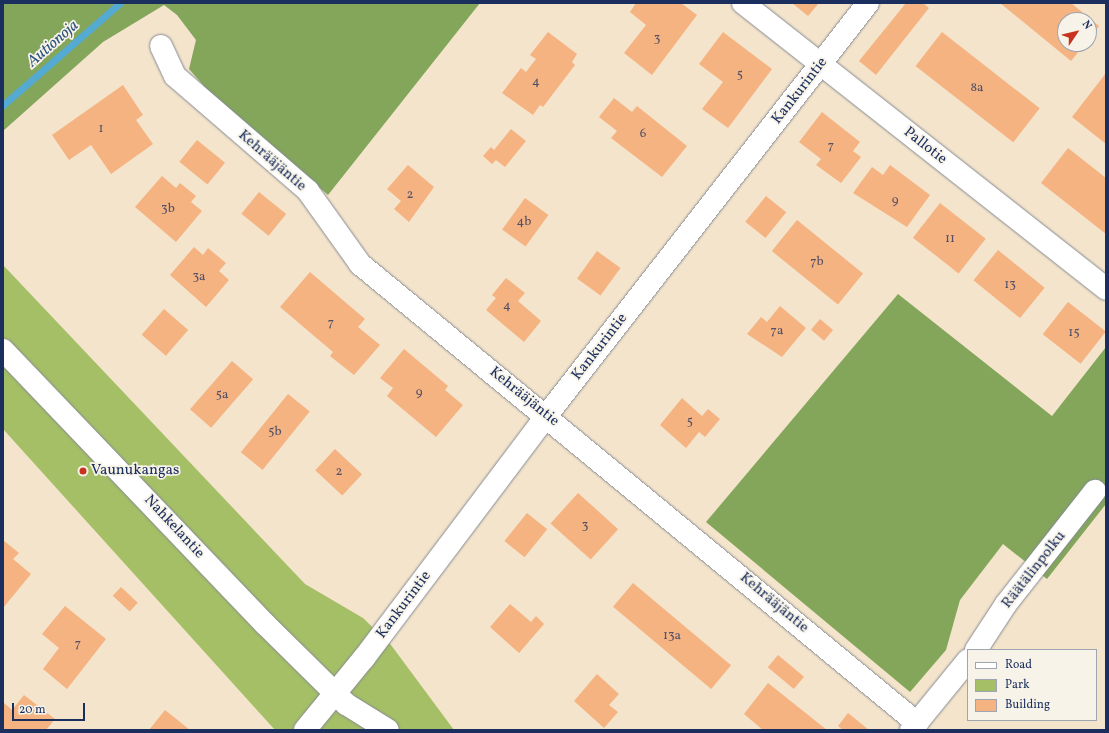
<!DOCTYPE html>
<html>
<head>
<meta charset="utf-8">
<style>
	body { margin:0 }
	#map { position:relative; width:1109px; height:733px; overflow:hidden; background:#f3e4cb; font-family:Vollkorn,serif }
	div>[style] { position:absolute }
	.green>* { inset:0; background:#a4bf66 }
	.forest>* { inset:0; background:#83a65b }
	.stream>* { height:7px; margin:-3.5px; padding:0 3.5px; transform-origin:3.5px; border-radius:3.5px; background:#55aad1 }
	.building>* { inset:0; background:#f5b382; transform-origin:0 0 }
	.roads { filter:drop-shadow(0 0 1px #878a94) drop-shadow(0 0 1px #878a94) }
	.minor>* { height:22px; margin:-11px; padding:0 11px; transform-origin:11px; border-radius:11px; background:#fff }
	.major>* { height:22px; margin:-11px; padding:0 11px; transform-origin:11px; border-radius:11px; background:#fff }
	.dots>* { width:11px; height:11px; translate:-50% -50%; box-sizing:border-box; border:2px solid #f7f3e8; border-radius:50% }
	span { translate:-50% -50%; white-space:nowrap; text-align:center; line-height:1.15; -webkit-text-stroke:3.5px #f7f3e8; paint-order:stroke }
	.number-label { font-size:13px; color:#525067 }
	.number-label span { -webkit-text-stroke-width:0 }
	.street-label { font-size:15px; color:#1b2f5e }
	.poi-label { font-size:15px; color:#1b2f5e }
	.left { translate:0 -50%; text-align:left }
	.water-label { font-size:16px; color:#2c5480; font-style:italic }
	.frame { position:absolute; inset:0; border:4px solid #1b2f5e; pointer-events:none }
	.legend { position:absolute; left:967px; top:649px; width:130px; height:72px; box-sizing:border-box; background:#f7f3e8; border:1px solid #9fa5b1; margin:0; padding:5px 7px; list-style:none; font-size:12px; color:#1b2f5e }
	.legend li { display:flex; align-items:center; gap:8px; height:20px }
	.legend b { width:20px; border:1px solid #9fa5b1 }
	.north { position:absolute; left:1057px; top:12px; width:40px; height:40px; box-sizing:border-box; background:#f7f3e8; border:1px solid #9fa5b1; border-radius:50%; rotate:55deg; font-size:11px; font-weight:700; line-height:16px; text-align:center; color:#1b2f5e }
	.north::after { content:''; display:block; margin:auto; width:14px; height:18px; background:#c8321e; clip-path:polygon(50% 0,100% 100%,50% 72%,0 100%) }
	.scale { position:absolute; left:12px; top:703px; width:73px; height:18px; box-sizing:border-box; border:2px solid #1b2f5e; border-top:0; padding-left:5px; font-size:12px; line-height:14px; white-space:nowrap; color:#1b2f5e; -webkit-text-stroke:3px #f7f3e8; paint-order:stroke }
</style>
</head>
<body>
<div id="map">
	<div class="green">
		<i style="clip-path:polygon(3px 265px,305px 584px,363px 618px,391px 645px,454px 730px,275px 730px,3px 429px)"></i>
	</div>
	<div class="forest">
		<i style="clip-path:polygon(3px 3px,480px 3px,328px 195px,210px 93px,189px 69px,196px 40px,177px 15px,164px 5px,103px 42px,3px 131px)"></i>
		<i style="clip-path:polygon(898px 294px,1052px 416px,1106px 347px,1106px 504px,1047px 579px,1003px 544px,960px 600px,946px 650px,910px 692px,706px 522px)"></i>
	</div>
	<div class="stream">
		<i style="left:3px;top:105px;width:155px;rotate:-41.1deg"></i>
	</div>
	<div class="building">
		<i style="clip-path:polygon(636px 3px,681px 3px,697px 15px,652px 75px,624px 53px,646px 25px,630px 12px)"></i>
		<i style="clip-path:polygon(792px 3px,819px 3px,808px 16px)"></i>
		<i style="clip-path:polygon(906px 3px,923px 3px,929px 8px,876px 75px,859px 61px)"></i>
		<i style="clip-path:polygon(1000px 3px,1071px 3px,1099px 26px,1089px 39px,1089px 20px,1065px 20px,1065px 44px,1085px 44px,1071px 61px)"></i>
		<i style="clip-path:polygon(548px 32px,577px 54px,572px 62px,575px 65px,543px 107px,540px 105px,533px 115px,502px 93px,521px 68px,526px 72px,536px 59px,530px 55px)"></i>
		<i style="clip-path:polygon(723px 32px,772px 69px,728px 128px,702px 109px,723px 82px,699px 64px)"></i>
		<i style="left:942px;top:32px;width:124px;height:43px;rotate:38deg"></i>
		<i style="clip-path:polygon(1106px 73px,1106px 144px,1072px 117px)"></i>
		<i style="clip-path:polygon(123px 85px,143px 115px,136px 120px,153px 144px,111px 174px,91px 145px,69px 160px,52px 135px)"></i>
		<i style="clip-path:polygon(614px 98px,632px 112px,637px 106px,687px 146px,662px 177px,611px 138px,617px 131px,599px 117px)"></i>
		<i style="clip-path:polygon(822px 112px,860px 142px,853px 151px,861px 157px,841px 183px,816px 165px,821px 159px,799px 142px)"></i>
		<i style="clip-path:polygon(511px 129px,526px 141px,505px 167px,496px 160px,492px 164px,483px 156px,491px 147px,494px 150px)"></i>
		<i style="left:197px;top:140px;width:36px;height:28px;rotate:39deg"></i>
		<i style="clip-path:polygon(1068px 148px,1106px 178px,1106px 234px,1041px 183px)"></i>
		<i style="clip-path:polygon(408px 165px,434px 187px,409px 222px,394px 209px,401px 201px,387px 189px)"></i>
		<i style="clip-path:polygon(890px 165px,930px 195px,907px 227px,853px 193px,872px 167px,883px 175px)"></i>
		<i style="clip-path:polygon(162px 176px,176px 188px,180px 183px,196px 196px,191px 202px,202px 211px,176px 242px,135px 207px)"></i>
		<i style="left:259px;top:192px;width:35px;height:28px;rotate:39deg"></i>
		<i style="left:766px;top:196px;width:26px;height:33px;rotate:39deg"></i>
		<i style="left:525px;top:198px;width:29px;height:39px;rotate:36deg"></i>
		<i style="left:940px;top:203px;width:58px;height:44px;rotate:38deg"></i>
		<i style="left:797px;top:220px;width:85px;height:40px;rotate:39deg"></i>
		<i style="clip-path:polygon(194px 247px,203px 255px,208px 248px,226px 263px,219px 271px,229px 280px,206px 307px,170px 275px)"></i>
		<i style="left:998px;top:250px;width:60px;height:39px;rotate:39deg"></i>
		<i style="left:597px;top:251px;width:29px;height:34px;rotate:36deg"></i>
		<i style="clip-path:polygon(310px 272px,365px 319px,358px 327px,380px 345px,354px 375px,330px 356px,333px 352px,280px 307px)"></i>
		<i style="clip-path:polygon(506px 278px,525px 293px,518px 301px,541px 321px,524px 342px,486px 310px,496px 298px,492px 295px)"></i>
		<i style="left:1068px;top:302px;width:48px;height:41px;rotate:38deg"></i>
		<i style="clip-path:polygon(780px 306px,806px 328px,782px 357px,747px 334px,761px 317px,767px 322px)"></i>
		<i style="left:164px;top:309px;width:32px;height:34px;rotate:41deg"></i>
		<i style="left:820px;top:319px;width:17px;height:14px;rotate:40deg"></i>
		<i style="clip-path:polygon(404px 349px,448px 386px,445px 390px,463px 405px,436px 437px,387px 396px,393px 388px,380px 378px)"></i>
		<i style="left:232px;top:361px;width:28px;height:64px;rotate:41deg"></i>
		<i style="left:288px;top:394px;width:28px;height:75px;rotate:39deg"></i>
		<i style="clip-path:polygon(682px 398px,702px 416px,708px 409px,720px 419px,705px 437px,699px 432px,686px 448px,660px 425px)"></i>
		<i style="left:335px;top:449px;width:37px;height:29px;rotate:43deg"></i>
		<i style="left:578px;top:493px;width:54px;height:41px;rotate:42deg"></i>
		<i style="left:527px;top:513px;width:26px;height:36px;rotate:39deg"></i>
		<i style="clip-path:polygon(3px 540px,19px 553px,13px 559px,31px 574px,3px 608px)"></i>
		<i style="left:633px;top:583px;width:128px;height:31px;rotate:40deg"></i>
		<i style="left:121px;top:587px;width:23px;height:12px;rotate:43deg"></i>
		<i style="clip-path:polygon(510px 604px,531px 622px,536px 616px,544px 624px,519px 653px,490px 627px)"></i>
		<i style="clip-path:polygon(65px 606px,106px 639px,67px 689px,43px 669px,59px 648px,42px 634px)"></i>
		<i style="left:778px;top:655px;width:34px;height:16px;rotate:40deg"></i>
		<i style="clip-path:polygon(597px 674px,619px 694px,609px 705px,618px 712px,604px 728px,574px 701px)"></i>
		<i style="clip-path:polygon(768px 683px,827px 730px,763px 730px,744px 714px)"></i>
		<i style="clip-path:polygon(24px 695px,55px 719px,46px 730px,3px 730px,3px 702px,12px 710px)"></i>
		<i style="clip-path:polygon(165px 710px,190px 730px,149px 730px)"></i>
		<i style="clip-path:polygon(848px 713px,869px 730px,843px 730px,838px 726px)"></i>
	</div>
	<div class="roads">
		<div class="minor">
			<i style="left:743px;top:3px;width:462px;rotate:38.2deg"></i>
			<i style="left:161px;top:46px;width:33px;rotate:65deg"></i>
			<i style="left:175px;top:76px;width:176px;rotate:40.8deg"></i>
			<i style="left:308px;top:191px;width:90px;rotate:54.5deg"></i>
			<i style="left:360px;top:264px;width:722px;rotate:39.49deg"></i>
			<i style="left:976px;top:650px;width:55px;rotate:-56.9deg"></i>
			<i style="left:1006px;top:604px;width:144px;rotate:-51.8deg"></i>
			<i style="left:305px;top:730px;width:93px;rotate:-50.7deg"></i>
			<i style="left:364px;top:658px;width:304px;rotate:-53deg"></i>
			<i style="left:547px;top:415px;width:522px;rotate:-52.08deg"></i>
			<i style="left:911px;top:730px;width:90px;rotate:-50.8deg"></i>
		</div>
		<div class="major">
			<i style="left:3px;top:350px;width:379px;rotate:46.3deg"></i>
			<i style="left:265px;top:624px;width:114px;rotate:44.6deg"></i>
			<i style="left:346px;top:704px;width:49px;rotate:31.8deg"></i>
		</div>
	</div>
	<div class="dots">
		<i style="left:83px;top:471px;background:#c8321e"></i>
	</div>
	<div class="number-label">
		<span style="left:657px;top:39px">3</span>
		<span style="left:740px;top:75px">5</span>
		<span style="left:536px;top:82px">4</span>
		<span style="left:977px;top:88px">8a</span>
		<span style="left:101px;top:129px">1</span>
		<span style="left:643px;top:134px">6</span>
		<span style="left:831px;top:146px">7</span>
		<span style="left:410px;top:195px">2</span>
		<span style="left:895px;top:201px">9</span>
		<span style="left:168px;top:209px">3b</span>
		<span style="left:524px;top:222px">4b</span>
		<span style="left:950px;top:239px">11</span>
		<span style="left:817px;top:262px">7b</span>
		<span style="left:199px;top:277px">3a</span>
		<span style="left:1010px;top:285px">13</span>
		<span style="left:507px;top:306px">4</span>
		<span style="left:331px;top:323px">7</span>
		<span style="left:777px;top:331px">7a</span>
		<span style="left:1074px;top:333px">15</span>
		<span style="left:419px;top:393px">9</span>
		<span style="left:222px;top:395px">5a</span>
		<span style="left:690px;top:422px">5</span>
		<span style="left:275px;top:432px">5b</span>
		<span style="left:339px;top:472px">2</span>
		<span style="left:585px;top:526px">3</span>
		<span style="left:672px;top:636px">13a</span>
		<span style="left:78px;top:644px">7</span>
	</div>
	<div class="street-label">
		<span style="left:800px;top:91px;rotate:-52deg">Kankurintie</span>
		<span style="left:925px;top:146px;rotate:38deg">Pallotie</span>
		<span style="left:272px;top:161px;rotate:41deg">Kehrääjäntie</span>
		<span style="left:600px;top:347px;rotate:-52deg">Kankurintie</span>
		<span style="left:524px;top:397px;rotate:39deg">Kehrääjäntie</span>
		<span style="left:174px;top:527px;rotate:47deg">Nahkelantie</span>
		<span style="left:1034px;top:570px;rotate:-52deg">Räätälinpolku</span>
		<span style="left:774px;top:603px;rotate:40deg">Kehrääjäntie</span>
		<span style="left:404px;top:605px;rotate:-53deg">Kankurintie</span>
	</div>
	<div class="poi-label">
		<span class="left" style="left:91px;top:471px">Vaunukangas</span>
	</div>
	<div class="water-label">
		<span style="left:53px;top:44px;rotate:-41deg">Autionoja</span>
	</div>
	<div class="frame"></div>
	<ul class="legend">
	<li><b style="height:5px;background:#fff"></b>Road</li>
	<li><b style="height:11px;background:#a4bf66"></b>Park</li>
	<li><b style="height:11px;background:#f5b382"></b>Building</li>
	</ul>
	<div class="north">N</div>
	<div class="scale">20 m</div>
</div>
</body>
</html>
